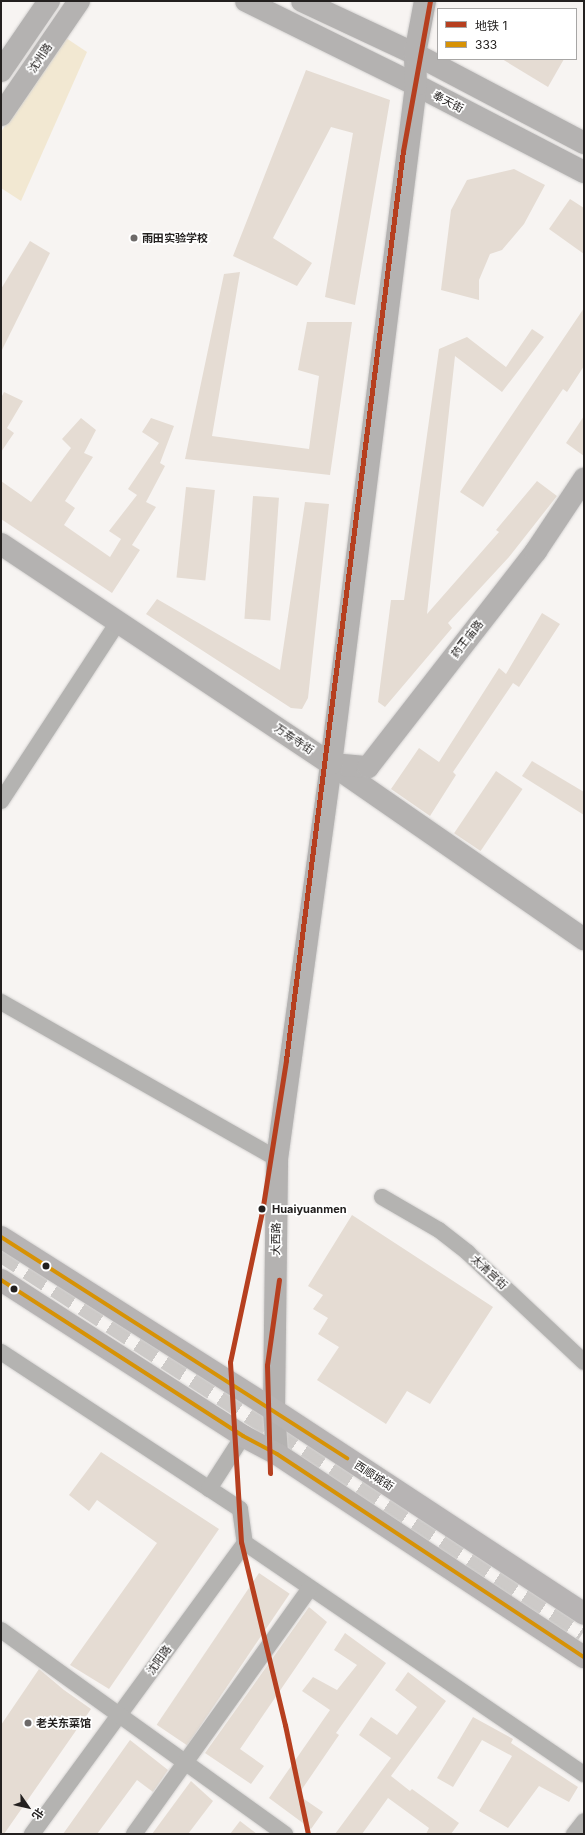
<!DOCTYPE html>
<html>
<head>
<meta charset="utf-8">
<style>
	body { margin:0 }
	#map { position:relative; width:585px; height:1835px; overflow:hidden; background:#f7f4f2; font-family:Inter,"Noto Sans SC",sans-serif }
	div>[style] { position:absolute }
	.green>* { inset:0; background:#f2e8d2 }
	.building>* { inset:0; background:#e5dcd3; transform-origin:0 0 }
	.highway-tunnel>* { height:22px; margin-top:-11px; transform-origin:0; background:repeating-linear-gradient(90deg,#cdcac8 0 22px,transparent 0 33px) }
	.roads { filter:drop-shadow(0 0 1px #d4d2d1) drop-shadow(0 0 1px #d4d2d1) }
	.street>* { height:16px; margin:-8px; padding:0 8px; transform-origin:8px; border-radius:8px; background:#b4b3b1 }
	.secondary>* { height:22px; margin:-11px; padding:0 11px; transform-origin:11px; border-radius:11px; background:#b4b2b1 }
	.primary>* { height:22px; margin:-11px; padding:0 11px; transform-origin:11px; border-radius:11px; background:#b7b4b4 }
	.bus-1>* { height:4px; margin:-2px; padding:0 2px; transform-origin:2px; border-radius:2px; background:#d79205 }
	.metro-1>* { height:5px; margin:-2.5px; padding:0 2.5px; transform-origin:2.5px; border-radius:2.5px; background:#b63f1f }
	.dots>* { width:11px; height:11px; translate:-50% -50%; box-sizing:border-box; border:2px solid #fff; border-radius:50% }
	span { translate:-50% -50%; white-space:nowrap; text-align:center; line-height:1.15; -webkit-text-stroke:3.5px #fff; paint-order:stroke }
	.street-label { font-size:11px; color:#23201f }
	.poi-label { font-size:11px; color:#23201f; font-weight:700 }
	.left { translate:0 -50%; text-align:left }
	.stop-label { font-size:11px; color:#23201f; font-weight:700 }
	.frame { position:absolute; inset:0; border:2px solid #23201f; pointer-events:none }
	.legend { position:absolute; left:437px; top:8px; width:140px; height:52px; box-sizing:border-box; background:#fff; border:1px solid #a7a6a5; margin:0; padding:5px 7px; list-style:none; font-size:12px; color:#23201f }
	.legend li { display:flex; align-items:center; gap:8px; height:20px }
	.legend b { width:20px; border:1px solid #a7a6a5 }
	.north { position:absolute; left:8px; top:1787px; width:40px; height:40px; -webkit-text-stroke:3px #fff; paint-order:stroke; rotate:124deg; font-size:11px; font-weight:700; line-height:16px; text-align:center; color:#23201f }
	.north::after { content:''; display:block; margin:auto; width:14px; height:18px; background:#23201f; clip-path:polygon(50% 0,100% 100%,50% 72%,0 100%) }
</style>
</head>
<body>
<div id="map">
	<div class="green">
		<i style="clip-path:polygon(63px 36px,87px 52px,21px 201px,1px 188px,1px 132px)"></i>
	</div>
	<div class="building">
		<i style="clip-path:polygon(502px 59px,564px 59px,548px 87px)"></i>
		<i style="clip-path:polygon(306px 70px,390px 100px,355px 305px,325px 297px,353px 133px,331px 127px,273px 238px,312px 263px,297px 286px,233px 256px)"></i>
		<i style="clip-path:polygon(514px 169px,545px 185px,524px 224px,502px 250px,490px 254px,479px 280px,479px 300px,441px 290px,451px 210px,467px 180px)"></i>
		<i style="clip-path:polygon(570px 199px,584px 208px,584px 254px,549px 229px)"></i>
		<i style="clip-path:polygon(30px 241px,50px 253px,1px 352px,1px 289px)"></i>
		<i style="clip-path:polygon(240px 272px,212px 436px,309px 449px,319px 376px,298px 370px,307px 322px,352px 322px,330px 475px,185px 459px,224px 274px)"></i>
		<i style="clip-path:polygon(584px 308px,584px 366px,567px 392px,563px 389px,483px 507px,460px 492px)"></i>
		<i style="clip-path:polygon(532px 329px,544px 337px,502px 392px,455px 356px,427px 614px,499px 532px,496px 530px,537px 481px,557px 496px,509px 557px,448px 623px,452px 628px,385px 707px,378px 702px,391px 600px,404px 600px,439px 349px,467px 337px,506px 367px)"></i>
		<i style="clip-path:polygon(4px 392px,23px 401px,7px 428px,14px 433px,1px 452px,1px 398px)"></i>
		<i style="clip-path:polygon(584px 416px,584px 456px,566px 443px)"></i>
		<i style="clip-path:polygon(81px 418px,96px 430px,84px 453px,93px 457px,65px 501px,75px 508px,64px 525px,110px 557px,121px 539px,109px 531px,137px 495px,128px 489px,159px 443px,142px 432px,151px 418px,174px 426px,160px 463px,165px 466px,146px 502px,156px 507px,132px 545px,140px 550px,112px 593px,1px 519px,1px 481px,31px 502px,71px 448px,62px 439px)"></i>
		<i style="left:186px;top:487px;width:29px;height:91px;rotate:6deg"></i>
		<i style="left:253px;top:496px;width:26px;height:123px;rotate:4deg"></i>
		<i style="clip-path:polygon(305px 502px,329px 504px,308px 698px,302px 709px,291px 708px,146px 614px,157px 599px,280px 670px)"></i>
		<i style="clip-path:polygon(542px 613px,560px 624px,519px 687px,513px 683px,453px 772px,456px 775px,430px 816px,391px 789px,419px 748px,439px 762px,499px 668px,506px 674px)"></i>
		<i style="clip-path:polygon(532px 761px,584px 792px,584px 815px,522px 776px)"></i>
		<i style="left:496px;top:771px;width:32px;height:75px;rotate:34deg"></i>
		<i style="clip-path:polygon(352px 1215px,493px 1307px,430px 1404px,407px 1391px,386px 1424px,317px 1380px,339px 1347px,318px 1334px,328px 1318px,313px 1309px,323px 1295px,308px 1286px)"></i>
		<i style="clip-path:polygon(101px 1452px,219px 1529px,109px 1689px,70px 1665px,157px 1543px,97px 1500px,89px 1511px,69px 1495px)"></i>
		<i style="left:259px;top:1573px;width:37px;height:183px;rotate:34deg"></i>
		<i style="clip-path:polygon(309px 1607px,327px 1622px,240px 1749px,264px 1766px,251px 1784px,205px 1753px)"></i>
		<i style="clip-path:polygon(345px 1633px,386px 1663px,336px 1733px,339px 1735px,298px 1795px,323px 1812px,311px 1829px,269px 1798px,330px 1710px,302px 1691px,313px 1677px,337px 1690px,357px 1665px,334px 1650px)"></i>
		<i style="clip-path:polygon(39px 1669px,64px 1690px,91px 1709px,4px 1834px,1px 1834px,1px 1725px)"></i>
		<i style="clip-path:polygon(408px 1672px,446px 1701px,391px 1776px,410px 1791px,412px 1789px,459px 1823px,451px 1834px,426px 1834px,429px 1828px,388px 1798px,362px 1834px,335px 1834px,391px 1758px,359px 1735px,371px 1717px,397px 1735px,417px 1707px,395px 1690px)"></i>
		<i style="clip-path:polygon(473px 1717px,513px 1739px,511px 1743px,578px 1787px,569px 1802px,539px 1786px,508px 1828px,479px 1811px,512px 1756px,482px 1740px,453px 1787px,437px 1778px)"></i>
		<i style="clip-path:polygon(130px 1740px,168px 1770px,153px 1792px,137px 1780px,97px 1834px,63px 1834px)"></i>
		<i style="clip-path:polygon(191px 1781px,213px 1801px,188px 1834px,152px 1834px)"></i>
		<i style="clip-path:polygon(240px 1821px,257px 1834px,230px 1834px)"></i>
	</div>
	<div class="highway-tunnel">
		<i style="left:1px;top:1251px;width:696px;rotate:33.1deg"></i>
	</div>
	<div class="roads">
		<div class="street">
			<i style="left:1px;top:801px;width:214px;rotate:-56.8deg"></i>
			<i style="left:1px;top:1002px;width:318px;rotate:29.6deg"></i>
			<i style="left:382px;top:1197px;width:66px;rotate:30.1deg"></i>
			<i style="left:439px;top:1230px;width:37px;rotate:38deg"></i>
			<i style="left:468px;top:1253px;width:159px;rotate:43.2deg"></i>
			<i style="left:1px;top:1352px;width:286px;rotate:33.3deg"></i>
			<i style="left:240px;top:1509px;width:34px;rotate:82deg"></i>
			<i style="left:245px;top:1543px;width:361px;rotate:126.2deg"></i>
			<i style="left:209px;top:1489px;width:63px;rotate:-57.3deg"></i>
			<i style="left:245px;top:1543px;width:410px;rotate:34.3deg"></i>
			<i style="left:1px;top:1630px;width:350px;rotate:35.7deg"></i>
			<i style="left:134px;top:1834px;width:302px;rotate:-54.4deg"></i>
			<i style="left:574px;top:1834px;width:16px;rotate:-52deg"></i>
		</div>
		<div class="secondary">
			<i style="left:246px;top:1px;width:190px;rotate:26.3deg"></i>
			<i style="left:416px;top:85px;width:189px;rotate:27.4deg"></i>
			<i style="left:302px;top:1px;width:125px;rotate:25.1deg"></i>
			<i style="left:415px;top:54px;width:191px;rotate:27.8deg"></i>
			<i style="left:1px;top:71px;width:85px;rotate:-55.6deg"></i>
			<i style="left:1px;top:115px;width:138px;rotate:-55.6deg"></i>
			<i style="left:1px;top:544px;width:397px;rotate:33.7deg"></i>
			<i style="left:331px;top:764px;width:308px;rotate:34.7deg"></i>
			<i style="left:332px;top:764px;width:36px;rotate:5deg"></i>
			<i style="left:368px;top:767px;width:274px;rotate:-52.1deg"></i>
			<i style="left:536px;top:551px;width:87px;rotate:-56.3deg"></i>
			<i style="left:277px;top:1454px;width:44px;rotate:-93.9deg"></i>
			<i style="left:274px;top:1410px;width:251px;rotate:-89.3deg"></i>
			<i style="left:277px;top:1159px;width:399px;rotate:-82.2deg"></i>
			<i style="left:331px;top:764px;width:684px;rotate:-82.86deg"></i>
			<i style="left:416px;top:85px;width:31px;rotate:-92deg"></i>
			<i style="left:415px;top:54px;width:54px;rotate:-79.3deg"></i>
		</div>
		<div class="primary">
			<i style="left:1px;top:1237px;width:323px;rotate:32.4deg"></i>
			<i style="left:274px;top:1410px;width:371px;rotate:33.3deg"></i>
			<i style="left:1px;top:1280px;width:288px;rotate:32.8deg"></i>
			<i style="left:243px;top:1436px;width:38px;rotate:28deg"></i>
			<i style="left:277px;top:1454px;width:368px;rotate:33.5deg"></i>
		</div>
	</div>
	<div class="bus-1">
		<i style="left:1px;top:1237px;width:411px;rotate:32.6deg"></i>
		<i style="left:1px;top:1280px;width:288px;rotate:32.8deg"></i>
		<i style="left:243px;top:1436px;width:38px;rotate:28deg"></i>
		<i style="left:277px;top:1454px;width:368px;rotate:33.5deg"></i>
	</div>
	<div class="metro-1">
		<i style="left:270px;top:1473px;width:108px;rotate:-91.6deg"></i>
		<i style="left:267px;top:1365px;width:86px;rotate:-82deg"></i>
		<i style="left:308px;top:1834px;width:111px;rotate:-101.9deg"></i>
		<i style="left:285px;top:1725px;width:188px;rotate:-103.5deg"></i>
		<i style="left:241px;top:1542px;width:180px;rotate:-93.5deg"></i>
		<i style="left:230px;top:1362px;width:153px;rotate:-78deg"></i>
		<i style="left:262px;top:1212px;width:154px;rotate:-81deg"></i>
		<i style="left:286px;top:1060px;width:916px;rotate:-82.67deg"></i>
		<i style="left:403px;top:151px;width:152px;rotate:-79.8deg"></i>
	</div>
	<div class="dots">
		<i style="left:134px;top:238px;background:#6d6a69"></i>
		<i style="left:262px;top:1209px;background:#23201f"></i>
		<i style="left:46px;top:1266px;background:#23201f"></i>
		<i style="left:14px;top:1289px;background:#23201f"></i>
		<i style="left:28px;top:1723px;background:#6d6a69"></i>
	</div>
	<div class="street-label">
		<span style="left:40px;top:58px;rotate:-56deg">沈州路</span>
		<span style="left:448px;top:102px;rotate:27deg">奉天街</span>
		<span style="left:467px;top:639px;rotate:-52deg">药王庙路</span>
		<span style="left:294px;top:739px;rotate:34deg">万寿寺街</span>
		<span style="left:276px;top:1239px;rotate:-89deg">大西路</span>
		<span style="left:489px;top:1272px;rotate:43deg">太清宫街</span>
		<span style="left:374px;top:1476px;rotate:33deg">西顺城街</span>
		<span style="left:159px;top:1660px;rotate:-54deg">沈阳路</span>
	</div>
	<div class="poi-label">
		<span class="left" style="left:142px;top:238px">雨田实验学校</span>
		<span class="left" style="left:36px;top:1723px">老关东菜馆</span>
	</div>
	<div class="stop-label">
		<span class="left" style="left:272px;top:1209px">Huaiyuanmen</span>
	</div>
	<div class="frame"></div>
	<ul class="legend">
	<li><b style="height:5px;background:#b63f1f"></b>地铁 1</li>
	<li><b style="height:5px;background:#d79205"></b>333</li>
	</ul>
	<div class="north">北</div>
</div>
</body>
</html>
